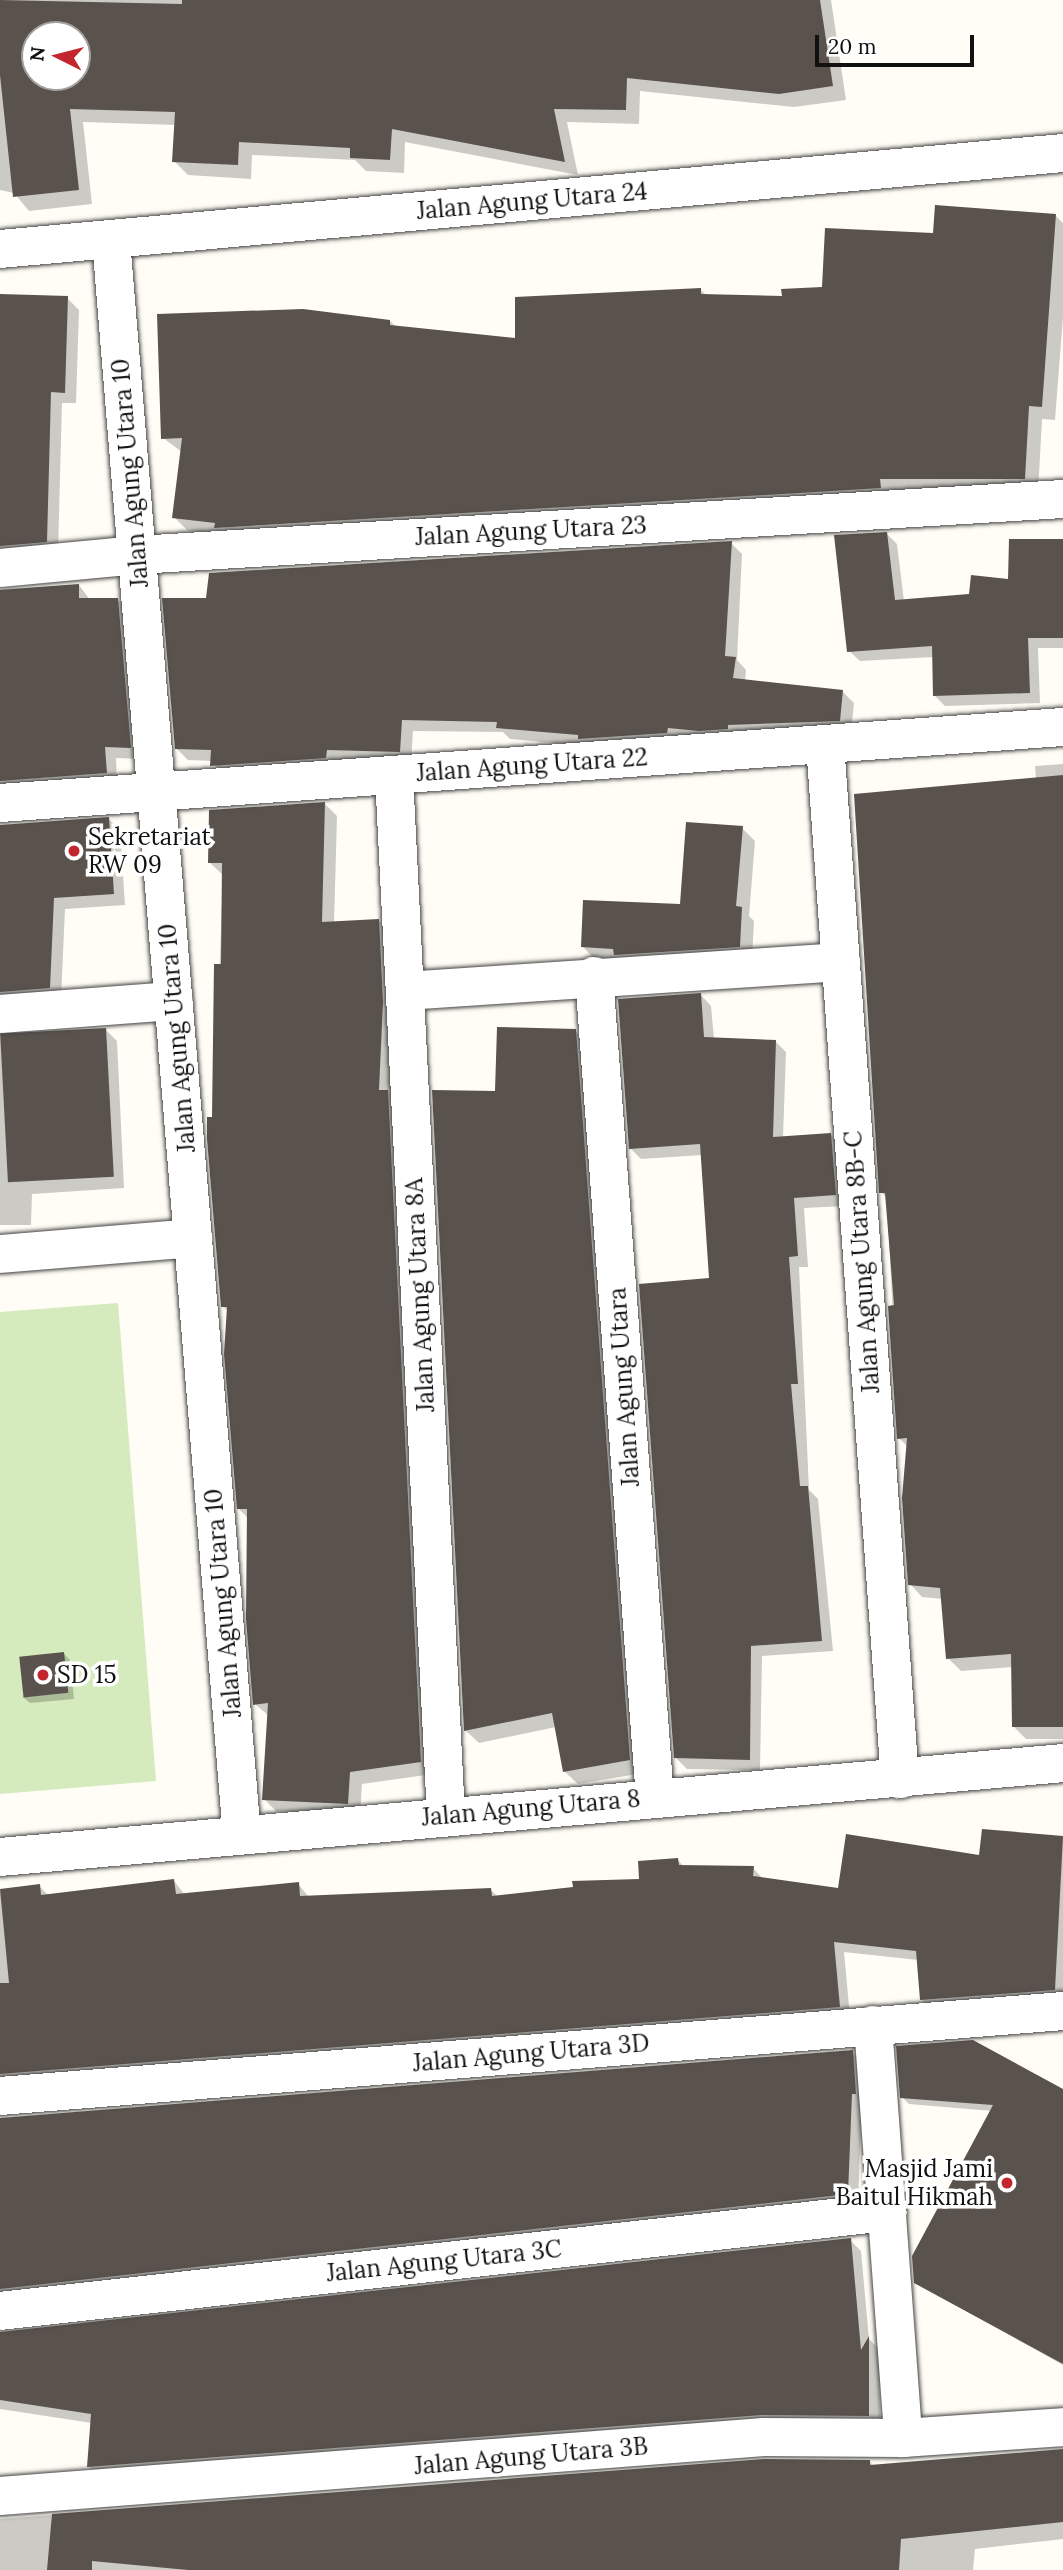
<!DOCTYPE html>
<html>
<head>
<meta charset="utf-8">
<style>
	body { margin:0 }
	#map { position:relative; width:1063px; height:2570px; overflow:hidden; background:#fffdf5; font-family:Lora,serif }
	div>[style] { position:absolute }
	.green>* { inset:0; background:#d5ebbd }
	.shadow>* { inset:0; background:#0003 }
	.building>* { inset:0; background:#5a524d; transform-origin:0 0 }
	.roads { filter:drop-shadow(0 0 2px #444) drop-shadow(0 0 2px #444) }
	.minor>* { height:38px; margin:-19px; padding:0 19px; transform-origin:19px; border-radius:19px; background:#fff }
	.dots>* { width:19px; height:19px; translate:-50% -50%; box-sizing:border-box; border:4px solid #fff; border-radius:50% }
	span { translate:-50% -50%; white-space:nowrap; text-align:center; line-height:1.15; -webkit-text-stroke:7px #fff; paint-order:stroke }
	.street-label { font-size:24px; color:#111 }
	.poi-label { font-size:24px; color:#111 }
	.left { translate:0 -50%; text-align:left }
	.right { translate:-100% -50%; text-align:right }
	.north { position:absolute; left:21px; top:21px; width:70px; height:70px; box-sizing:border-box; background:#fff; border:2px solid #a0a0a0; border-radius:50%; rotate:276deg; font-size:19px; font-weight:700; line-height:28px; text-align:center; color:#111 }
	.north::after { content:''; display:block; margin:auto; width:24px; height:32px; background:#c4262e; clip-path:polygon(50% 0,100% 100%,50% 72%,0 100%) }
	.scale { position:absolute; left:815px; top:35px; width:159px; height:32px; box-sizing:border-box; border:4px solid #111; border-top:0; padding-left:9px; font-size:21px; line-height:24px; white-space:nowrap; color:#111; -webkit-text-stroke:5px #fff; paint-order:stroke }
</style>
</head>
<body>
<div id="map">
	<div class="green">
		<i style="clip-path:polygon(118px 1303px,156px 1781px,0 1794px,0 1312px)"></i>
	</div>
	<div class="shadow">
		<i style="clip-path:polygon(evenodd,0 0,831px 0,846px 100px,794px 107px,640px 91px,639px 124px,567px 122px,578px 175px,405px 142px,404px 173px,366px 171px,355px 160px,252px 155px,251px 179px,188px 175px,174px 161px,176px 125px,83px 122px,92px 204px,29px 211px,14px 193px,0 190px,0 0,35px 35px,77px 35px,77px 77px,35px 77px,35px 35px)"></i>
		<i style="clip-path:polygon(1056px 216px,1063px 223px,1063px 317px,1055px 420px,1042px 419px,1038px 493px,224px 535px,188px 531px,174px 517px,182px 452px,163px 438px,390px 321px,396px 327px,517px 340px,700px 289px,707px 296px,783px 298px,824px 289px,935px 235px)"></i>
		<i style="clip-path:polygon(0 296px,67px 298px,79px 310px,76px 403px,62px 403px,58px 553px,0 561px)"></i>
		<i style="clip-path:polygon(886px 533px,897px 544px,904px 601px,970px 596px,1010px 580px,1063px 541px,1063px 648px,1038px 648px,1040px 703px,945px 706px,935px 696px,934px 657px,860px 661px,849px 651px)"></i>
		<i style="clip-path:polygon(731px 543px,742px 554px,737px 660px,746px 670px,745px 681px,842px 691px,854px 703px,851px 732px,587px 746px,510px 739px,503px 732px,413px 731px,411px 763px,224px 777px,212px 761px,188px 760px,176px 748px,208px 599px)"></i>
		<i style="clip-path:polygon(79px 585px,90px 600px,118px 600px,129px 612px,141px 759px,116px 758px,117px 784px,0 796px,0 589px)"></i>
		<i style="clip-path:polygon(1063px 764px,1063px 1739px,1026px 1739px,1013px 1726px,1012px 1667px,961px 1671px,948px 1658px,943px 1599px,922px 1597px,910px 1584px,908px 1447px,899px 1438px,887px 1198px,881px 1192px,1036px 779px,1035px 766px)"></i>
		<i style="clip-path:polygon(324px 803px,337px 816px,334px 924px,379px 921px,391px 933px,433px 1774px,362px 1784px,360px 1816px,276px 1811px,264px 1799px,269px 1716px,255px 1704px,249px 1519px,239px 1509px,229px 1312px,222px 1306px,214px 1119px,223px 875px,209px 862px)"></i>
		<i style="clip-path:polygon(109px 819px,120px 830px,125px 905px,65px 909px,61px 999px,0 1007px,0 826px)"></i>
		<i style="clip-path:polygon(742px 828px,755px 841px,749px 916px,754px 921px,752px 959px,596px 960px,583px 947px,681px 905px)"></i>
		<i style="clip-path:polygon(701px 995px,711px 1006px,714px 1039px,775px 1041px,786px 1052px,783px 1138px,831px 1135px,842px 1145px,846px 1206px,804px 1208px,808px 1267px,799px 1267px,809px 1490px,818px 1499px,833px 1651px,762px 1656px,760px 1770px,687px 1769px,676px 1758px,711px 1279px,702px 1155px,641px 1159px,630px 1148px)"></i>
		<i style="clip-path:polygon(106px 1030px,117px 1041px,124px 1188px,32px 1194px,31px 1225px,0 1225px,0 1037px)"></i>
		<i style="clip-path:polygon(575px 1031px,589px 1044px,643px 1773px,578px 1784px,564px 1771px,556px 1727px,479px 1743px,465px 1730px,497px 1093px)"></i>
		<i style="clip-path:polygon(64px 1654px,70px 1660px,74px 1699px,30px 1703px,23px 1697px)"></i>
		<i style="clip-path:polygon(984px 1831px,1063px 1838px,1063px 2000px,933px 2011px,922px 2000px,918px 1960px,844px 1952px,850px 2017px,0 2088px,0 1891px,39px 1886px,49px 1896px,174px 1881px,185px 1895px,298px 1884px,309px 1897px,490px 1889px,498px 1897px,641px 1881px,678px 1860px,684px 1867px,753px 1868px,764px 1880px,840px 1890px,981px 1857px)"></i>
		<i style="clip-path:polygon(852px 2052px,863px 2062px,858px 2205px,0 2303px,0 2119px)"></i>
		<i style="clip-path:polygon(1063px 2091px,1063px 2365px,915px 2282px,992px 2111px,909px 2104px,902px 2097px)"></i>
		<i style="clip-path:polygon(850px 2240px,861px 2251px,869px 2339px,879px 2349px,880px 2426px,100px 2478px,89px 2467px,92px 2423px,0 2409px,0 2334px)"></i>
		<i style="clip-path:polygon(1063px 2451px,1063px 2539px,975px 2549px,973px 2570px,0 2570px,0 2519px,765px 2461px,869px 2461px,874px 2466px)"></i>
	</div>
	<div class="building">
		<i style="clip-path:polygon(evenodd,0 0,182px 4px,182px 0,820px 0,833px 86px,779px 94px,627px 78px,626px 110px,554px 109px,565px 162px,392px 129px,390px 160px,350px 158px,350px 148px,239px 142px,238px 165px,172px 162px,175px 112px,70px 109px,79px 190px,13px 197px,0 75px,0 0,35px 35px,77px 35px,77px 77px,35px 77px,35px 35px)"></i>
		<i style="clip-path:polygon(935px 205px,1056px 214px,1042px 407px,1029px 406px,1025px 479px,880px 479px,881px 488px,214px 528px,215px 523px,172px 518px,182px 438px,161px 439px,157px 314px,303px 309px,390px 320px,390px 325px,515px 338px,515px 297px,701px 288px,701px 294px,782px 296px,781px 289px,822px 287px,825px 228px,933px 233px)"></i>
		<i style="clip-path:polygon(0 294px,68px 296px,65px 393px,51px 392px,47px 542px,0 546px)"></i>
		<i style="clip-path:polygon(887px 532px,895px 600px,969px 594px,971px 575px,1008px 579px,1009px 539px,1063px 539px,1063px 638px,1028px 638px,1030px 693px,933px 696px,932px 646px,847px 652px,834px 535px)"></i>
		<i style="clip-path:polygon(732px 541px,725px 656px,736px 657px,733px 678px,843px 690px,840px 721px,728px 725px,728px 729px,699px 731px,668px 728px,667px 733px,578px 739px,578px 735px,496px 728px,497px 722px,402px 720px,400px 752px,327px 750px,326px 758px,210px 766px,211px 750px,175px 749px,162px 598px,206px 598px,209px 573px)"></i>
		<i style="clip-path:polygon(79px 584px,79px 598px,118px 598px,131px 748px,105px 747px,107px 773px,0 781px,0 590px)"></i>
		<i style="clip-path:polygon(1063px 775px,1063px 1727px,1012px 1727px,1011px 1654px,946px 1659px,940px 1588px,908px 1585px,902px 1498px,907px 1438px,897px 1439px,888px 1306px,894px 1305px,885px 1193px,879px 1193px,854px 794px)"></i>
		<i style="clip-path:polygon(325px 802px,322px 922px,379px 919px,383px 1002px,379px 1090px,388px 1090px,421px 1762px,350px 1772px,348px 1804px,262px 1800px,268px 1703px,253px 1705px,246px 1619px,247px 1509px,237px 1509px,224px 1354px,227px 1307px,221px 1307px,207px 1139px,207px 1117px,212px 1117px,214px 964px,221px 964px,222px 863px,208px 863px,209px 810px)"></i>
		<i style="clip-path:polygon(109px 817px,114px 894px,54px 898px,50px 988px,0 992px,0 825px)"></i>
		<i style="clip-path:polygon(686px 822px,743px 826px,736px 906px,742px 907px,740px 947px,614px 955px,613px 949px,581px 947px,583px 900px,680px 904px)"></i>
		<i style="clip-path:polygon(701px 993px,704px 1037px,776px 1040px,773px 1137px,831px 1133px,836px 1195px,794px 1198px,798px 1256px,789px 1257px,798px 1384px,791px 1384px,800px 1486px,808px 1486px,822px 1641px,751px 1646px,750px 1760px,674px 1758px,639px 1284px,709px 1278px,700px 1144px,629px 1149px,618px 999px)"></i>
		<i style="clip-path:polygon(497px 1027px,576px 1029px,630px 1760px,563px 1772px,552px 1713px,464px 1731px,432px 1090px,495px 1091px)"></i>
		<i style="left:106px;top:1028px;width:149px;height:106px;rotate:87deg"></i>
		<i style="left:64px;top:1652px;width:41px;height:45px;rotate:84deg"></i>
		<i style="clip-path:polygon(982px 1829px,1063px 1836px,1055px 1990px,920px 2000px,916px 1951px,834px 1942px,840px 2007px,0 2074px,0 1983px,9px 1983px,0 1889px,40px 1884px,41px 1895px,174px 1879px,176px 1894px,299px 1882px,300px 1896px,491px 1888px,492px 1896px,573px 1887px,572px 1881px,639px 1879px,638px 1861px,678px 1858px,679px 1865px,754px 1866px,753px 1876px,838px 1888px,846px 1834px,979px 1855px)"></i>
		<i style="clip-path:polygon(973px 2040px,1063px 2089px,1063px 2364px,914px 2283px,912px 2256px,993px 2105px,900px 2098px,896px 2046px)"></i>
		<i style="clip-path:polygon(853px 2050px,856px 2094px,852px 2094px,848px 2194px,0 2289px,0 2118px)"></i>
		<i style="clip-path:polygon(851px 2238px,861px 2350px,869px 2336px,869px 2416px,762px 2415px,87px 2467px,91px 2414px,0 2400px,0 2332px)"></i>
		<i style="clip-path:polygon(1063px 2449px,1063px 2522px,901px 2539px,899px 2570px,188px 2570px,92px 2561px,92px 2570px,47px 2570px,52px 2514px,765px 2459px,870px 2460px,870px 2465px)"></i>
	</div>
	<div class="roads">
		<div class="minor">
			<i style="left:111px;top:240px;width:1601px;rotate:85.31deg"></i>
			<i style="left:0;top:249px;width:1067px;rotate:-5.16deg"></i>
			<i style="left:0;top:568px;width:138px;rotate:-5.4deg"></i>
			<i style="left:137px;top:555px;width:928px;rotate:-3.46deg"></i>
			<i style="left:825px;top:744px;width:1038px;rotate:85.86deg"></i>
			<i style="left:394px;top:775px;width:1041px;rotate:87.14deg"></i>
			<i style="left:0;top:803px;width:1066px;rotate:-4.09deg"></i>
			<i style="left:594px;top:976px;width:824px;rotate:85.76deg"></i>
			<i style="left:405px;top:991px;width:437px;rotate:-3.8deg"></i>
			<i style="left:0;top:1014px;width:174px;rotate:-4.3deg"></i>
			<i style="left:0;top:1254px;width:194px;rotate:-4.7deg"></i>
			<i style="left:0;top:1857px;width:1067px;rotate:-5.05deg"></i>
			<i style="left:873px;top:2025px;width:414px;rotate:85.8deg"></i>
			<i style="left:0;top:2096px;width:1066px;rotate:-4.57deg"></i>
			<i style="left:0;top:2311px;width:893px;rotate:-6.37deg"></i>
			<i style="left:0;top:2496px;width:766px;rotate:-4.42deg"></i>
			<i style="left:764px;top:2437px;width:139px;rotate:0.4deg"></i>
			<i style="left:903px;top:2438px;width:160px;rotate:-3.9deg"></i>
		</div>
	</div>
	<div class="dots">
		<i style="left:74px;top:851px;background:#c4262e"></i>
		<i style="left:43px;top:1675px;background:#c4262e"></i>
		<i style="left:1007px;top:2183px;background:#c4262e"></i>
	</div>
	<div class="street-label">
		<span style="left:532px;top:201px;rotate:-5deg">Jalan Agung Utara 24</span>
		<span style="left:130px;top:473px;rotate:-95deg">Jalan Agung Utara 10</span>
		<span style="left:531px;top:531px;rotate:-3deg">Jalan Agung Utara 23</span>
		<span style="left:532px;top:765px;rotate:-4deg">Jalan Agung Utara 22</span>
		<span style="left:177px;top:1038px;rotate:-95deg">Jalan Agung Utara 10</span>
		<span style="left:862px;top:1262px;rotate:-94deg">Jalan Agung Utara 8B-C</span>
		<span style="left:420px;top:1295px;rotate:-93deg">Jalan Agung Utara 8A</span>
		<span style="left:624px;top:1387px;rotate:-94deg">Jalan Agung Utara</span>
		<span style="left:223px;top:1603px;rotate:-95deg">Jalan Agung Utara 10</span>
		<span style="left:531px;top:1808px;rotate:-5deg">Jalan Agung Utara 8</span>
		<span style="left:531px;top:2053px;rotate:-5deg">Jalan Agung Utara 3D</span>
		<span style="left:444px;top:2261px;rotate:-6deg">Jalan Agung Utara 3C</span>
		<span style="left:531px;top:2456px;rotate:-5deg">Jalan Agung Utara 3B</span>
	</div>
	<div class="poi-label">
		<span class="left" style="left:88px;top:851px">Sekretariat<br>RW 09</span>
		<span class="left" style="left:57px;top:1675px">SD 15</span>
		<span class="right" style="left:993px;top:2183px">Masjid Jami<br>Baitul Hikmah</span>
	</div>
	<div class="north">N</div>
	<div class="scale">20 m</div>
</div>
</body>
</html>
